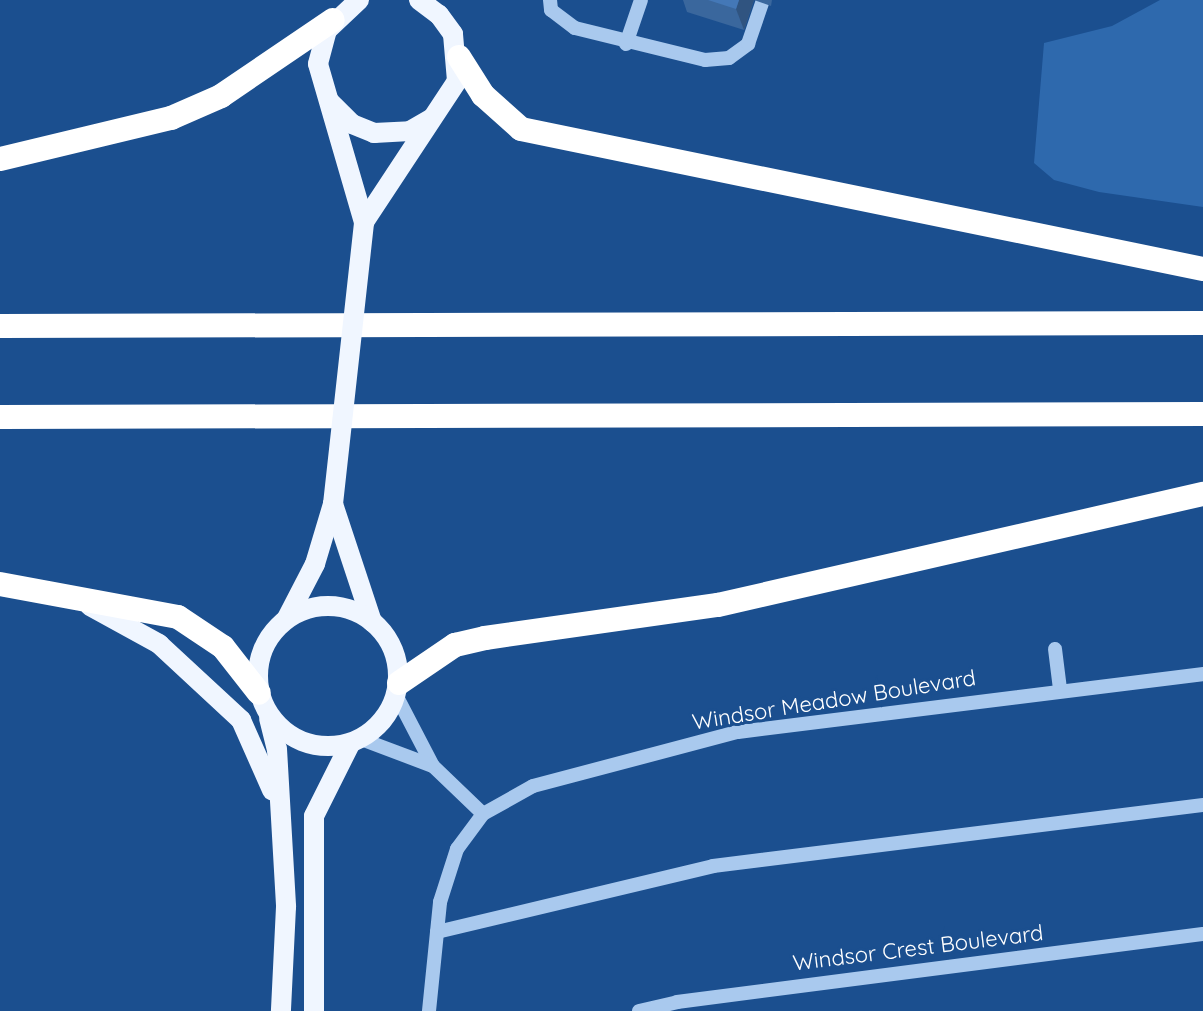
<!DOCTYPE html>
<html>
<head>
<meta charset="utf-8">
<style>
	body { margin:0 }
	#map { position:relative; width:1203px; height:1011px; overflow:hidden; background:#1b4f8f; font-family:Quicksand,sans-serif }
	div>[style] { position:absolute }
	.green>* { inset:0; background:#2e69ad }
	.minor>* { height:14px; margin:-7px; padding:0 7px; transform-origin:7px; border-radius:7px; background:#a9c9ee }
	.major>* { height:20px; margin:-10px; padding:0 10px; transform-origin:10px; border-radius:10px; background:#f0f6ff }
	.major>.ring { margin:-10px; padding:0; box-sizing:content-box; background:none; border:20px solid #f0f6ff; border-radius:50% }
	.highway>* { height:24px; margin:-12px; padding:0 12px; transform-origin:12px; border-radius:12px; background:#fff }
	.major-bridge>* { height:20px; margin:-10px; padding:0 10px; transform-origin:10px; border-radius:10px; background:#f0f6ff }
	.wall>* { inset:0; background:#3a679d }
	.shaded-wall>* { inset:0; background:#305480 }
	.building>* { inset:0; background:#4478b7 }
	span { translate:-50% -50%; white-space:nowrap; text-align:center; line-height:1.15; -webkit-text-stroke:6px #1b4f8f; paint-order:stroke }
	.street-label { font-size:22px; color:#fff }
</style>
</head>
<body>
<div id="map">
	<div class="green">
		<i style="clip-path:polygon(1160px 0,1203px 0,1203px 207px,1099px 192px,1054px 180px,1034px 163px,1044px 43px,1112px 26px)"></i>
	</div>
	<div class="minor">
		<i style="left:550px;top:0;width:10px;rotate:84deg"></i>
		<i style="left:551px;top:10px;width:30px;rotate:37deg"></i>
		<i style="left:575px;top:28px;width:134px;rotate:13.8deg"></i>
		<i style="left:705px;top:60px;width:24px;rotate:-5deg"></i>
		<i style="left:729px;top:58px;width:24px;rotate:-36deg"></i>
		<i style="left:748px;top:44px;width:43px;rotate:-71.1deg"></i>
		<i style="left:626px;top:44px;width:46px;rotate:-71.2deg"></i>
		<i style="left:1055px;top:649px;width:40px;rotate:82.9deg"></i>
		<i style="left:396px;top:695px;width:80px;rotate:62.5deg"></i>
		<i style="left:433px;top:766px;width:69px;rotate:43.8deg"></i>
		<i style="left:361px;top:739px;width:77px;rotate:20.6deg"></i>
		<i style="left:437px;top:932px;width:284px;rotate:-13.4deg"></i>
		<i style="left:713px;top:866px;width:494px;rotate:-7.1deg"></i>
		<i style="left:429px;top:1011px;width:110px;rotate:-84.2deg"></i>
		<i style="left:440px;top:902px;width:56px;rotate:-72.2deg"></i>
		<i style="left:457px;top:849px;width:44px;rotate:-53.4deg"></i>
		<i style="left:483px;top:814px;width:57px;rotate:-29.2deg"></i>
		<i style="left:533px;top:786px;width:212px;rotate:-14.8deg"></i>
		<i style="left:738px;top:732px;width:469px;rotate:-7.1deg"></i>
		<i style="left:639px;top:1011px;width:39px;rotate:-13deg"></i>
		<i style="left:677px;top:1002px;width:530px;rotate:-7.37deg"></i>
	</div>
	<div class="major">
		<i style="left:359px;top:0;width:44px;rotate:136.8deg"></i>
		<i style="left:327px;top:30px;width:35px;rotate:105deg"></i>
		<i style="left:318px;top:64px;width:165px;rotate:73.8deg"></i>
		<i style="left:330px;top:102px;width:31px;rotate:45deg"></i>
		<i style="left:352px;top:124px;width:24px;rotate:22deg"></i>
		<i style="left:374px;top:133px;width:36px;rotate:-3deg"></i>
		<i style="left:410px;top:131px;width:24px;rotate:-30deg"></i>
		<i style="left:364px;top:222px;width:169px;rotate:-56.6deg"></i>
		<i style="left:457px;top:81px;width:47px;rotate:-94.9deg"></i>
		<i style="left:453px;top:34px;width:24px;rotate:-126deg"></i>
		<i style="left:439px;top:15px;width:25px;rotate:-143deg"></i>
		<i style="left:333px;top:504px;width:124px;rotate:71.7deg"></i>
		<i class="ring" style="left:258px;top:606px;width:120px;height:120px"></i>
		<i style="left:90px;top:606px;width:79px;rotate:28.8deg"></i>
		<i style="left:159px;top:644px;width:112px;rotate:42.8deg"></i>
		<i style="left:241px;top:720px;width:77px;rotate:66.1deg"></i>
		<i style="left:287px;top:618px;width:61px;rotate:-62.6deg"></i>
		<i style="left:315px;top:564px;width:63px;rotate:-73.3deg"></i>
		<i style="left:269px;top:718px;width:32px;rotate:76deg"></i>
		<i style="left:277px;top:749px;width:158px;rotate:86.7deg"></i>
		<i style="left:286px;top:907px;width:104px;rotate:92.8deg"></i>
		<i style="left:314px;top:1011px;width:195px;rotate:-90deg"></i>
		<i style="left:314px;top:816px;width:80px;rotate:-63.4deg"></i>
	</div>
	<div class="highway">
		<i style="left:459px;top:57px;width:45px;rotate:57.7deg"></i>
		<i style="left:483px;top:95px;width:51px;rotate:41.8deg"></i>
		<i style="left:521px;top:129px;width:696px;rotate:11.6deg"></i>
		<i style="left:0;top:159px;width:176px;rotate:-13.5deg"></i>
		<i style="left:171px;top:118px;width:55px;rotate:-23.7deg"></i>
		<i style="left:221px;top:96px;width:135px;rotate:-34.2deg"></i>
		<i style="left:0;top:326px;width:1203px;rotate:-0.14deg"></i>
		<i style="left:0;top:417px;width:1203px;rotate:-0.14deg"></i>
		<i style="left:0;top:584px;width:181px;rotate:10.5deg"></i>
		<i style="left:178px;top:617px;width:54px;rotate:33.7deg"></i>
		<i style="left:223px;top:647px;width:58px;rotate:52deg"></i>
		<i style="left:399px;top:683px;width:68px;rotate:-34.2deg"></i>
		<i style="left:455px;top:645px;width:31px;rotate:-13deg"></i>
		<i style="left:485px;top:638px;width:235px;rotate:-8.1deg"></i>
		<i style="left:718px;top:605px;width:498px;rotate:-12.9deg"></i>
	</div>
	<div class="major-bridge">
		<i style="left:333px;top:504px;width:284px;rotate:-83.7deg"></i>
	</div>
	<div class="wall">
		<i style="clip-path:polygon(683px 0,754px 0,744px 30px,687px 12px)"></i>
		<i style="clip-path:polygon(754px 0,772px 0,771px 6px)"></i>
	</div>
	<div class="shaded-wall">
		<i style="clip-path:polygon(739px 0,754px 0,744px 30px,736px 9px)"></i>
	</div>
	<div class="building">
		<i style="clip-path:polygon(708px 0,739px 0,736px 9px)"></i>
	</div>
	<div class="street-label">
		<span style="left:834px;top:700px;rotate:-9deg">Windsor Meadow Boulevard</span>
		<span style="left:918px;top:948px;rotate:-7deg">Windsor Crest Boulevard</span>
	</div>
</div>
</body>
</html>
